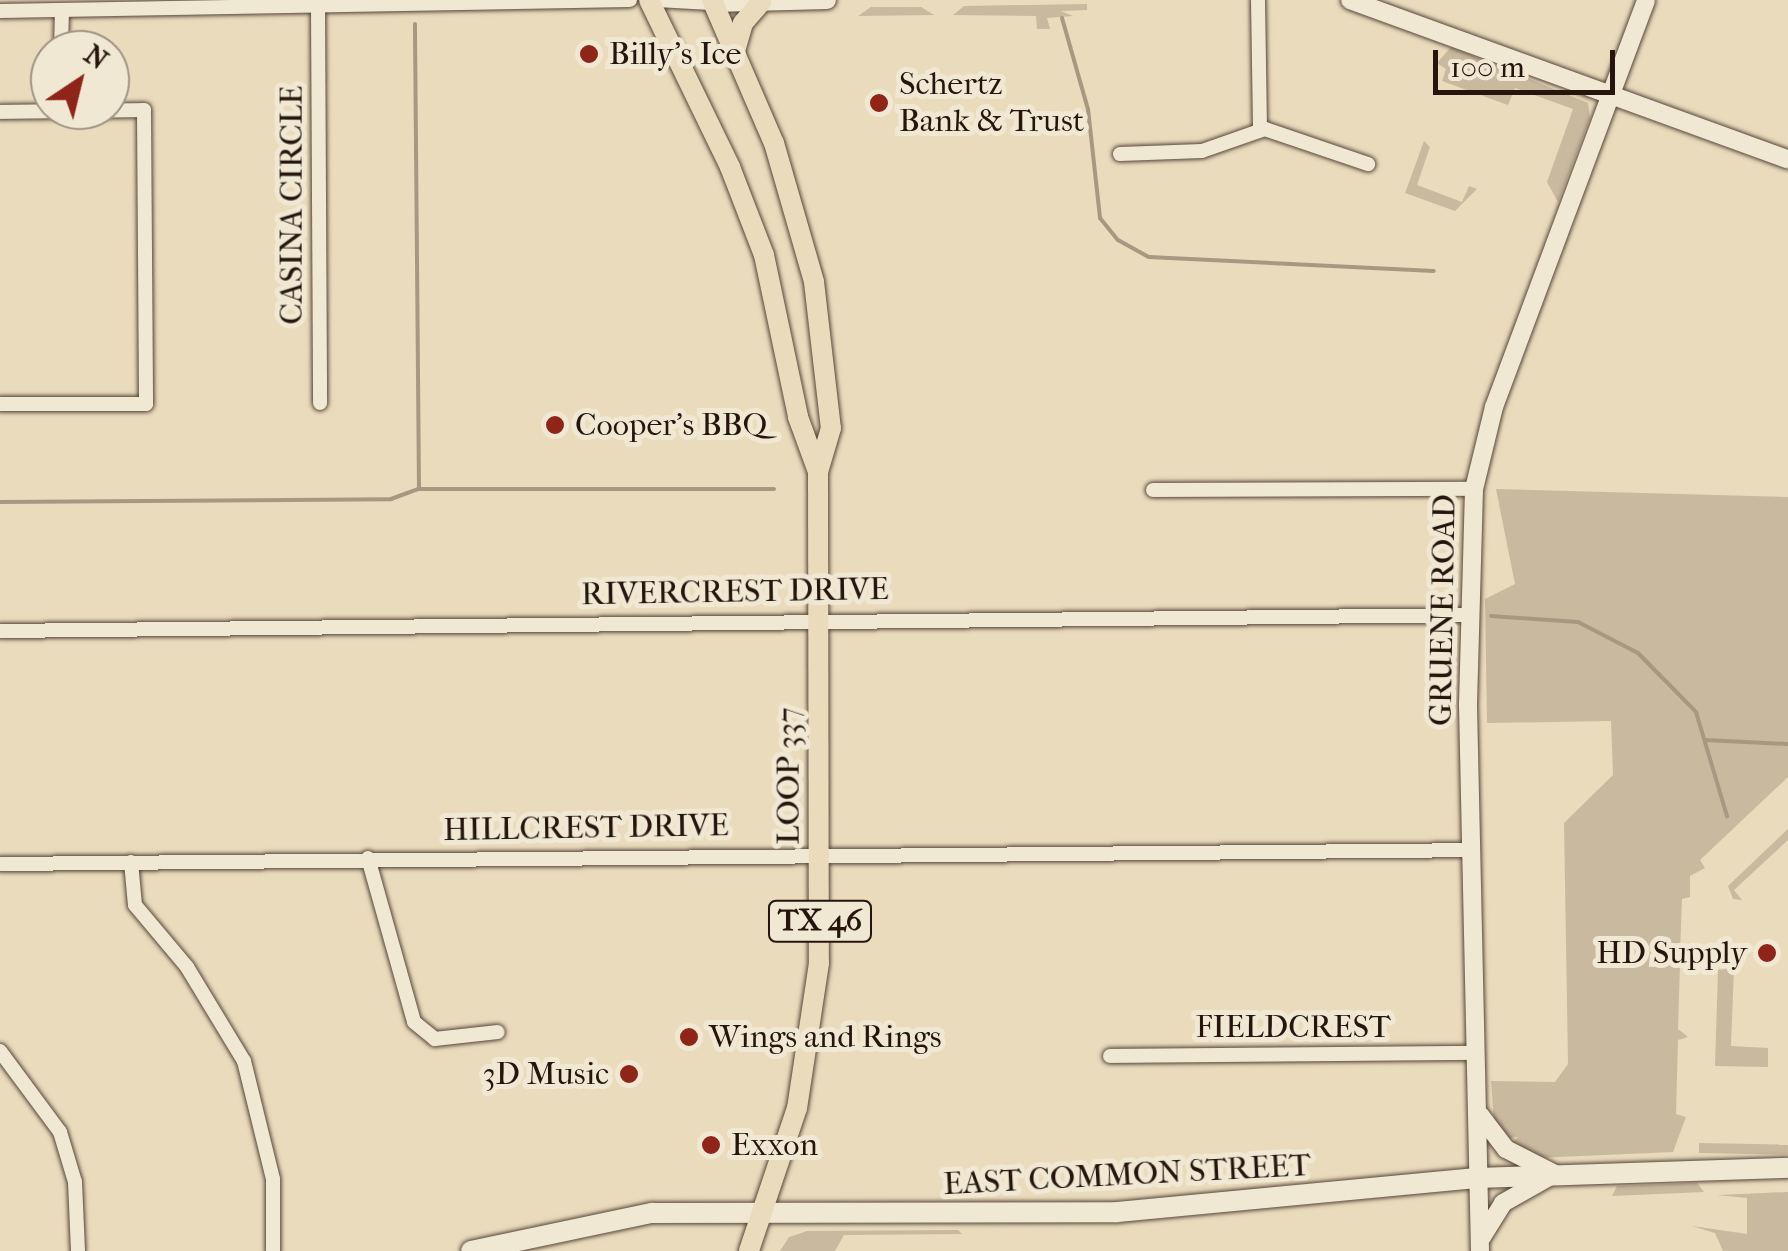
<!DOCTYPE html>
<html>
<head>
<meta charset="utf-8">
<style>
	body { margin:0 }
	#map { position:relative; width:1788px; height:1251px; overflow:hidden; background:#eadbbd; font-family:"IM FELL French Canon",serif }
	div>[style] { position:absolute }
	.green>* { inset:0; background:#c9b99f; transform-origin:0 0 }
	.stream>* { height:4px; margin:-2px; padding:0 2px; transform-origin:2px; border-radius:2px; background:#a79881 }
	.roads { filter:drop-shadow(0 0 2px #564639) drop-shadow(0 0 2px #564639) }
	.minor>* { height:14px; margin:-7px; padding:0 7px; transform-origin:7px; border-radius:7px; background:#f1e8d4 }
	.tertiary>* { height:18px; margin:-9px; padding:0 9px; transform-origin:9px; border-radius:9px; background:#f1e8d4 }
	.secondary>* { height:20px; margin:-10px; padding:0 10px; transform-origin:10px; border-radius:10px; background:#f1e8d4 }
	.primary>* { height:20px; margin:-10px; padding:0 10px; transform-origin:10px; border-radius:10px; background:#eadbbd }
	.dots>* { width:28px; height:28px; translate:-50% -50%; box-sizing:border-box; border:5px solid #f1e8d4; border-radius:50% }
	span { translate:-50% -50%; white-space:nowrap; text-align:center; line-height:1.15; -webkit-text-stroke:10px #f1e8d4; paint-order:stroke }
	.shield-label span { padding:2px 8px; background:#f1e8d4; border:2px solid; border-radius:8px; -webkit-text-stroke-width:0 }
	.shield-label { font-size:30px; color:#25150d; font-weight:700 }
	.poi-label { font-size:32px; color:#25150d }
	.left { translate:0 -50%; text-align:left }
	.right { translate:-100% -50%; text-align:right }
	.street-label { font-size:32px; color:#25150d }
	.north { position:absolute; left:30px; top:30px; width:100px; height:100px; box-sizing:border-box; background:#f1e8d4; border:2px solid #9f9484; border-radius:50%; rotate:35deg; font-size:28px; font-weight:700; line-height:40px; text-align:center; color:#25150d }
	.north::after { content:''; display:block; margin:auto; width:35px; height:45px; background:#8f2418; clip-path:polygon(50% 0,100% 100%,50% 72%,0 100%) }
	.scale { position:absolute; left:1433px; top:50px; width:182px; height:45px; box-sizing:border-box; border:5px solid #25150d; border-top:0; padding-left:12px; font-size:30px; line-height:35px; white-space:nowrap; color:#25150d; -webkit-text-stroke:8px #f1e8d4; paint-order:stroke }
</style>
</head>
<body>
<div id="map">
	<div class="green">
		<i style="clip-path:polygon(1087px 4px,1087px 10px,1061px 11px,1073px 16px,1047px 18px,1050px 29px,1037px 29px,1036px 16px,953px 15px,964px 6px)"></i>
		<i style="clip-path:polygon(871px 7px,921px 7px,934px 15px,858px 16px)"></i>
		<i style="clip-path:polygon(1451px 47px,1588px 103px,1590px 118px,1558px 202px,1547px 182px,1573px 109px,1515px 88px,1508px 105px,1442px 81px,1446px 69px,1437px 63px)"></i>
		<i style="clip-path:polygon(1424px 141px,1430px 147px,1417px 185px,1462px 202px,1469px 186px,1477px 189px,1455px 211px,1405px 193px)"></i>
		<i style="clip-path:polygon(1496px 489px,1788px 497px,1788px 777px,1700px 860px,1705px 868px,1690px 876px,1690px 897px,1682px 899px,1680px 954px,1691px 961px,1680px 964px,1678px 1029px,1688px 1037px,1678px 1040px,1676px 1114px,1686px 1117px,1673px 1152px,1536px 1158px,1510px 1146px,1518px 1137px,1503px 1139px,1494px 1122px,1491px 1081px,1555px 1082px,1568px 1064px,1564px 823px,1613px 775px,1611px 721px,1487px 723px,1485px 599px,1515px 584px)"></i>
		<i style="clip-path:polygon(1788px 829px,1788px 840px,1734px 890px,1742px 900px,1733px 899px,1728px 886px)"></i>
		<i style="clip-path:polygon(1734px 968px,1731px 1046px,1768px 1048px,1768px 1067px,1715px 1066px,1718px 970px)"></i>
		<i style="left:1699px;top:1143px;width:89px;height:10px;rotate:1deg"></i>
		<i style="clip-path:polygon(1697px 1183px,1704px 1192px,1612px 1196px,1617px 1186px)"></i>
		<i style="clip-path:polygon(1788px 1192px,1788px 1251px,1723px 1251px,1715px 1233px,1692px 1226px,1747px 1234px,1747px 1198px,1717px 1195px)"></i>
		<i style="clip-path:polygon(958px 1230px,962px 1234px,844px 1235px,835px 1251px,780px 1251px,789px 1237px,807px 1231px)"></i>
	</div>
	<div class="stream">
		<i style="left:1062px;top:18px;width:95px;rotate:74.1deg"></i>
		<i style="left:1088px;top:109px;width:110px;rotate:83.7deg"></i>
		<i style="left:1100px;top:218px;width:28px;rotate:51deg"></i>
		<i style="left:1118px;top:240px;width:35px;rotate:29deg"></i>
		<i style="left:1149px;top:257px;width:285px;rotate:2.8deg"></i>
		<i style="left:419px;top:489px;width:355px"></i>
		<i style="left:0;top:502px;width:391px;rotate:-0.4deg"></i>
		<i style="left:391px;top:499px;width:30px;rotate:-20deg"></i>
		<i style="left:419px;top:489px;width:465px;rotate:-90.5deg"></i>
		<i style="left:1491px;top:616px;width:87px;rotate:3.9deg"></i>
		<i style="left:1578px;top:622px;width:68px;rotate:27.3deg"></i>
		<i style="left:1638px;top:653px;width:83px;rotate:45.5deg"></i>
		<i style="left:1696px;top:712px;width:109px;rotate:73.4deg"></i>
		<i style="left:1705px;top:740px;width:83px;rotate:2.8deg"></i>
	</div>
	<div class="roads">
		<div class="minor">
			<i style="left:655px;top:0;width:58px;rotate:3deg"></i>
			<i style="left:1258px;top:0;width:129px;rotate:89.1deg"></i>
			<i style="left:318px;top:5px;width:398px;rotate:89.7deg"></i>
			<i style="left:0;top:11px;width:630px;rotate:-1deg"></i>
			<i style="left:61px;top:50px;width:40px;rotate:-88.6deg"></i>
			<i style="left:0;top:112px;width:144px;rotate:-0.8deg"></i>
			<i style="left:144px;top:110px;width:294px;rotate:89.6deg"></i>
			<i style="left:146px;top:404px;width:146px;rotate:180deg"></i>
			<i style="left:1120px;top:154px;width:82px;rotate:-2.1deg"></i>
			<i style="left:1202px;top:151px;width:67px;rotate:-19.2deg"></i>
			<i style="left:1265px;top:129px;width:109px;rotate:18.8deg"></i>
			<i style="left:1153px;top:490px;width:321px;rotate:-0.2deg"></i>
			<i style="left:0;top:631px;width:1471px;rotate:-0.62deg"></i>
			<i style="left:368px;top:858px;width:170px;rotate:74.3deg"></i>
			<i style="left:414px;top:1022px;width:27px;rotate:39deg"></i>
			<i style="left:435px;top:1039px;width:63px;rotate:-6.3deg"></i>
			<i style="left:131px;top:862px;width:43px;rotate:84.7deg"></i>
			<i style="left:135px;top:905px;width:81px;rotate:50deg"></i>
			<i style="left:187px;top:967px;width:110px;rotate:58.8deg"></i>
			<i style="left:244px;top:1061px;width:122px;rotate:76.2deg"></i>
			<i style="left:273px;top:1179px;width:72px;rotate:90deg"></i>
			<i style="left:0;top:864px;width:1473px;rotate:-0.54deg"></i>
			<i style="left:0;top:1051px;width:101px;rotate:53.5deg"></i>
			<i style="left:60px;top:1132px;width:52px;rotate:73.3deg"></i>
			<i style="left:75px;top:1182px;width:69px;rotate:87.5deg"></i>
			<i style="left:1110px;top:1056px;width:367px;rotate:-0.5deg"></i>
		</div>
		<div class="tertiary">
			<i style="left:1350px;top:0;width:466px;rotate:20deg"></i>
			<i style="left:713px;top:3px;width:114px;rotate:-1.5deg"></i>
			<i style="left:1480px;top:1115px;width:43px;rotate:52.6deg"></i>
			<i style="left:1506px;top:1149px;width:55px;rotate:27deg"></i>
			<i style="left:1482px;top:1237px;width:40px;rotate:-58deg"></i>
			<i style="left:1503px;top:1203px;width:53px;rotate:-29.5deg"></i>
			<i style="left:1480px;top:1251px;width:547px;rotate:-91.26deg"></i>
			<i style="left:1468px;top:704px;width:215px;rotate:-88.4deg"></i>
			<i style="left:1474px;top:489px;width:84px;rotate:-76.3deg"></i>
			<i style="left:1494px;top:407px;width:434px;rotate:-69.5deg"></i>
		</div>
		<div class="secondary">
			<i style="left:471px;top:1251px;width:185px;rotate:-11.9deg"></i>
			<i style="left:652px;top:1213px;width:465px;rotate:-0.1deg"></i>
			<i style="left:1117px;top:1212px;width:364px;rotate:-5.4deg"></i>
			<i style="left:1479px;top:1178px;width:309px;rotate:-1.9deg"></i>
		</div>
		<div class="primary">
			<i style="left:649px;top:0;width:186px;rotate:64.1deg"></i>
			<i style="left:730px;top:167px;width:94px;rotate:68.9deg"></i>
			<i style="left:764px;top:255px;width:166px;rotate:78.1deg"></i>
			<i style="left:798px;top:417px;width:59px;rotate:70deg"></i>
			<i style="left:818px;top:472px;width:491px;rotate:89.9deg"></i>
			<i style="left:819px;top:963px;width:147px;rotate:98.6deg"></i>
			<i style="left:797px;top:1108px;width:151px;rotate:108.6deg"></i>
			<i style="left:712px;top:0;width:156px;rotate:66.6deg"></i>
			<i style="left:774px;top:143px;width:145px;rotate:73.9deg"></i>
			<i style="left:814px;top:282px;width:147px;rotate:83.4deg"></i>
			<i style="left:831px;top:428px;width:46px;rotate:106.5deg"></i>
			<i style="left:735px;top:51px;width:29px;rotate:-74deg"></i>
			<i style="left:743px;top:23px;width:28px;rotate:-49deg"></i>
		</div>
	</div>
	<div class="dots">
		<i style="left:589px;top:54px;background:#8f2418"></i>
		<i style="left:879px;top:103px;background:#8f2418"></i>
		<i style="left:555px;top:425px;background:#8f2418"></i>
		<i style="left:1767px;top:953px;background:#8f2418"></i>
		<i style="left:689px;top:1037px;background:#8f2418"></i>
		<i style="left:629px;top:1074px;background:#8f2418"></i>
		<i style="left:711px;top:1145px;background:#8f2418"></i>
	</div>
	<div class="shield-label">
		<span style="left:820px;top:921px">TX 46</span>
	</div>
	<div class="poi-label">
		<span class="left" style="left:609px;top:54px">Billy's Ice</span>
		<span class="left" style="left:899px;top:103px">Schertz<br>Bank &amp; Trust</span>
		<span class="left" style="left:575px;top:425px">Cooper's BBQ</span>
		<span class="right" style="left:1747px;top:953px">HD Supply</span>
		<span class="left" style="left:709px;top:1037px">Wings and Rings</span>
		<span class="right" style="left:609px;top:1074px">3D Music</span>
		<span class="left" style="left:731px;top:1145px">Exxon</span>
	</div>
	<div class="street-label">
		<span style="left:292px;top:205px;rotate:-90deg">CASINA CIRCLE</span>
		<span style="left:735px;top:592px;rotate:-1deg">RIVERCREST DRIVE</span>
		<span style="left:1443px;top:610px;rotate:-89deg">GRUENE ROAD</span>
		<span style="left:789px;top:776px;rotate:-90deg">LOOP 337</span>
		<span style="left:586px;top:828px;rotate:-1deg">HILLCREST DRIVE</span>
		<span style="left:1293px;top:1027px">FIELDCREST</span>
		<span style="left:1127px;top:1175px;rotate:-3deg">EAST COMMON STREET</span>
	</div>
	<div class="north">N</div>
	<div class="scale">100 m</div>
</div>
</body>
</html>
